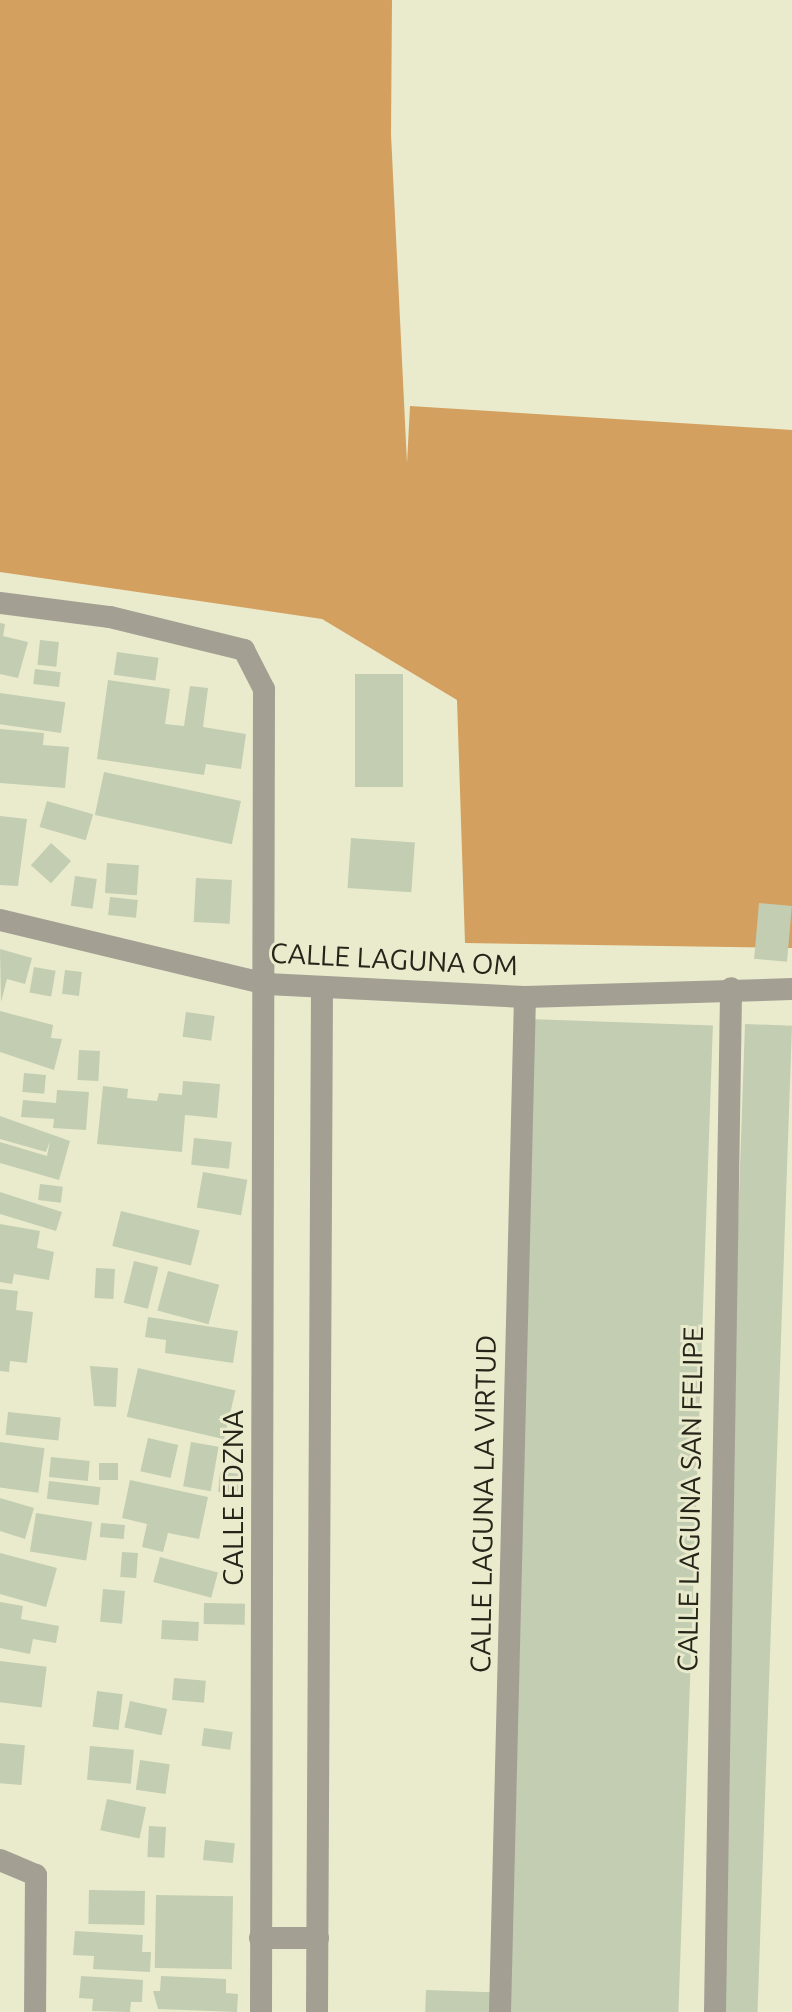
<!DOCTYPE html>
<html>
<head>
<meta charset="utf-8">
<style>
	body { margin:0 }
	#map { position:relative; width:792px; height:2012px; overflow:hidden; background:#eaebcd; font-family:Ubuntu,sans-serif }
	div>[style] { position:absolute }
	.forest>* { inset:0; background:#d3a05f }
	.building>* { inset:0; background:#c2cdb2; transform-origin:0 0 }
	.minor>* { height:22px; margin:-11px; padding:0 11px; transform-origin:11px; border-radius:11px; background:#a39f93 }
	span { translate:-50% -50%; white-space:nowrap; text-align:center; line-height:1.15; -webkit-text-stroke:6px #eaebcd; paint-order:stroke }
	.street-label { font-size:28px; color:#242419 }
</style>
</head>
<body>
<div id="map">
	<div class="forest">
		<i style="clip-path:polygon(0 0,392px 0,391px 134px,407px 463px,410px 406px,792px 430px,792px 948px,465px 943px,457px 700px,322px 619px,0 572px)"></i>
	</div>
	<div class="building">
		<i style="clip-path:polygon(0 623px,5px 624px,3px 636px,28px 642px,18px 678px,0 674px)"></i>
		<i style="left:40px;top:640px;width:19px;height:25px;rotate:6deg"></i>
		<i style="left:117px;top:652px;width:42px;height:23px;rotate:8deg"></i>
		<i style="left:35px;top:669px;width:26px;height:15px;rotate:7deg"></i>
		<i style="left:355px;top:674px;width:48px;height:113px"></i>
		<i style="clip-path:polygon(108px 680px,170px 689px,165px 724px,184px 726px,190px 686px,208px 688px,203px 727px,246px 734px,241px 769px,206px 764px,204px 775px,97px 759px)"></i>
		<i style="left:0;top:693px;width:66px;height:31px;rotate:8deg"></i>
		<i style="clip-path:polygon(0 729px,44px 733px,43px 745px,69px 747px,65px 788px,0 783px)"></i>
		<i style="left:104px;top:772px;width:140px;height:44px;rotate:12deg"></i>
		<i style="left:47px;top:801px;width:48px;height:27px;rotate:16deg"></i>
		<i style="clip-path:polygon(0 816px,27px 819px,18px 886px,0 885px)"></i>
		<i style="left:351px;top:838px;width:64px;height:50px;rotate:4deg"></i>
		<i style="left:51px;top:843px;width:27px;height:30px;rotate:42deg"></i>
		<i style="left:107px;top:863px;width:32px;height:30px;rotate:4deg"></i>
		<i style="left:75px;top:876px;width:22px;height:30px;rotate:8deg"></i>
		<i style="left:196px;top:878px;width:36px;height:44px;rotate:3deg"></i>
		<i style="left:110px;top:897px;width:28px;height:18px;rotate:6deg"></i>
		<i style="left:759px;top:903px;width:33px;height:56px;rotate:5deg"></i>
		<i style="clip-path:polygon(0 949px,32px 958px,25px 984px,7px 979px,1px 1002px)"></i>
		<i style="left:34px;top:967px;width:22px;height:26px;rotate:10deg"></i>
		<i style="left:65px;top:970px;width:17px;height:24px;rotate:7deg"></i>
		<i style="clip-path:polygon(0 1011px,53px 1025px,51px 1038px,62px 1039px,54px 1070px,0 1052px)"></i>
		<i style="left:186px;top:1012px;width:29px;height:25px;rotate:8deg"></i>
		<i style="left:529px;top:1019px;width:184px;height:993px;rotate:2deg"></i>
		<i style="left:745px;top:1024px;width:47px;height:988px;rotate:2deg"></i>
		<i style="left:79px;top:1050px;width:21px;height:30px;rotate:3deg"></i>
		<i style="left:24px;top:1073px;width:22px;height:19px;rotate:5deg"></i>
		<i style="clip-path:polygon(183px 1081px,220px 1084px,217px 1118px,185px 1115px,182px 1152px,97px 1144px,103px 1086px,128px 1089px,127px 1098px,157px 1101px,159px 1093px,182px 1095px)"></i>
		<i style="clip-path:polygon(57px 1090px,89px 1092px,86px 1130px,53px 1128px,54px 1119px,21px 1117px,23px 1100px,56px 1103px)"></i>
		<i style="clip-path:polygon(0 1116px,70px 1141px,59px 1180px,0 1163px,0 1142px,47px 1156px,50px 1141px,46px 1152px,0 1139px)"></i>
		<i style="left:194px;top:1138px;width:38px;height:27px;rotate:6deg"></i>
		<i style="left:203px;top:1172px;width:45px;height:36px;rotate:10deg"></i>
		<i style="left:40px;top:1184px;width:23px;height:16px;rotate:7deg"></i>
		<i style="clip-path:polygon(0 1192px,62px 1212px,56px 1231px,0 1214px)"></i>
		<i style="left:121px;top:1211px;width:81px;height:36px;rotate:14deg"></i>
		<i style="clip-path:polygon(0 1224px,40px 1231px,37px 1248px,54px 1252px,49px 1280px,14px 1274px,12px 1284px,0 1282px)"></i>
		<i style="left:134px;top:1261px;width:25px;height:43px;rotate:14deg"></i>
		<i style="left:96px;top:1268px;width:19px;height:30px;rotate:3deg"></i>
		<i style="left:168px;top:1271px;width:53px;height:41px;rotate:15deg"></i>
		<i style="clip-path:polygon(0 1289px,18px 1291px,16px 1310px,33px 1312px,27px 1363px,10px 1361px,9px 1372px,0 1371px)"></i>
		<i style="clip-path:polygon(148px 1317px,238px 1331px,233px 1363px,165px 1353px,166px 1340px,145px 1337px)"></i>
		<i style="clip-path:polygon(90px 1366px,118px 1368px,116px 1407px,94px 1406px)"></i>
		<i style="left:138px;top:1368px;width:100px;height:50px;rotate:13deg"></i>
		<i style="left:8px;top:1412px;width:53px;height:23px;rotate:6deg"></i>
		<i style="left:148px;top:1438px;width:31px;height:34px;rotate:13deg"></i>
		<i style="left:0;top:1442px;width:45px;height:45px;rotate:8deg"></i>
		<i style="left:191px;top:1442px;width:28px;height:45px;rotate:10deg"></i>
		<i style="left:51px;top:1457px;width:39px;height:20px;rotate:6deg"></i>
		<i style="left:99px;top:1463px;width:19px;height:17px"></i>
		<i style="left:220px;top:1472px;width:23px;height:20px;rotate:5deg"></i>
		<i style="clip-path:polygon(130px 1480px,208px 1497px,199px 1539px,168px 1533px,163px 1552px,142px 1547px,147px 1524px,122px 1518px)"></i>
		<i style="left:49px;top:1481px;width:52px;height:18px;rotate:7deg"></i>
		<i style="clip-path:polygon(0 1498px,34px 1508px,25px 1539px,0 1531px)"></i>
		<i style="left:36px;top:1513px;width:57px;height:39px;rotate:9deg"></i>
		<i style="left:101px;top:1523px;width:24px;height:14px;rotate:5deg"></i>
		<i style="left:122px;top:1552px;width:16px;height:25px;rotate:4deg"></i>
		<i style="clip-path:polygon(0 1553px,57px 1568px,46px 1607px,0 1594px)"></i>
		<i style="left:160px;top:1557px;width:60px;height:26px;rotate:15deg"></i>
		<i style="left:103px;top:1589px;width:22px;height:33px;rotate:5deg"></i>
		<i style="clip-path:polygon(0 1602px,23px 1606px,21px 1619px,59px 1626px,56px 1643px,33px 1639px,30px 1654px,0 1648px)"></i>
		<i style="left:204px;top:1603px;width:41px;height:21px;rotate:1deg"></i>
		<i style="left:162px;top:1620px;width:37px;height:19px;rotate:3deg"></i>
		<i style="left:0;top:1661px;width:47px;height:41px;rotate:7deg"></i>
		<i style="left:174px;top:1678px;width:32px;height:22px;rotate:5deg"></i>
		<i style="left:97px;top:1691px;width:26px;height:36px;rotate:7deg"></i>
		<i style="left:130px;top:1701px;width:38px;height:27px;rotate:12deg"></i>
		<i style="left:204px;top:1728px;width:29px;height:18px;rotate:8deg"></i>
		<i style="left:0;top:1743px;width:25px;height:40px;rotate:5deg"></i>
		<i style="left:90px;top:1746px;width:44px;height:34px;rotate:5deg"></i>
		<i style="left:140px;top:1760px;width:30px;height:30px;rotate:8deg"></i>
		<i style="left:107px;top:1799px;width:40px;height:32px;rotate:12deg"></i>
		<i style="left:149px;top:1826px;width:17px;height:31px;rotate:3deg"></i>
		<i style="left:205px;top:1840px;width:30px;height:20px;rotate:6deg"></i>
		<i style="left:89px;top:1890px;width:56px;height:34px;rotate:1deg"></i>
		<i style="left:156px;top:1895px;width:77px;height:73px;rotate:1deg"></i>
		<i style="clip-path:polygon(75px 1931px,143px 1935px,142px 1952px,151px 1952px,150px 1972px,93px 1969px,94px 1956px,73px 1955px)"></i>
		<i style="clip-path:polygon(81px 1976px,143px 1980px,142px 2002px,131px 2002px,130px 2012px,92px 2011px,93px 1999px,79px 1998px)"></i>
		<i style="clip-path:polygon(161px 1976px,226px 1979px,226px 1993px,238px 1994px,237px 2012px,158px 2009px,153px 1991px,160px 1991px)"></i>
		<i style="left:426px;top:1990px;width:66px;height:22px;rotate:2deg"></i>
	</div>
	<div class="minor">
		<i style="left:0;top:603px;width:111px;rotate:7.3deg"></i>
		<i style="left:110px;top:617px;width:138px;rotate:13.8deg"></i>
		<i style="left:244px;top:650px;width:44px;rotate:62.9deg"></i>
		<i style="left:264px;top:689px;width:1323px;rotate:90.13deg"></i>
		<i style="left:0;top:920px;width:275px;rotate:13.5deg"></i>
		<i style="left:267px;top:984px;width:258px;rotate:2.9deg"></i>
		<i style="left:525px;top:997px;width:267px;rotate:-1.7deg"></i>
		<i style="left:0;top:1860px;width:39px;rotate:23deg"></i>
		<i style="left:36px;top:1875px;width:137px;rotate:90.4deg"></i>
		<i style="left:260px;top:1938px;width:58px"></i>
		<i style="left:317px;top:2012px;width:1023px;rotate:-89.72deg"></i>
		<i style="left:500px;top:2012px;width:1015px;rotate:-88.59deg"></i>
		<i style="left:715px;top:2012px;width:1024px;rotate:-89.1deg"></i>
	</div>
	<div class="street-label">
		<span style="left:394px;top:959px;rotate:3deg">CALLE LAGUNA OM</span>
		<span style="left:233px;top:1498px;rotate:-90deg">CALLE EDZNA</span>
		<span style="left:690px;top:1499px;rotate:-89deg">CALLE LAGUNA SAN FELIPE</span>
		<span style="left:483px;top:1504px;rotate:-89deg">CALLE LAGUNA LA VIRTUD</span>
	</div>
</div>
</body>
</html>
